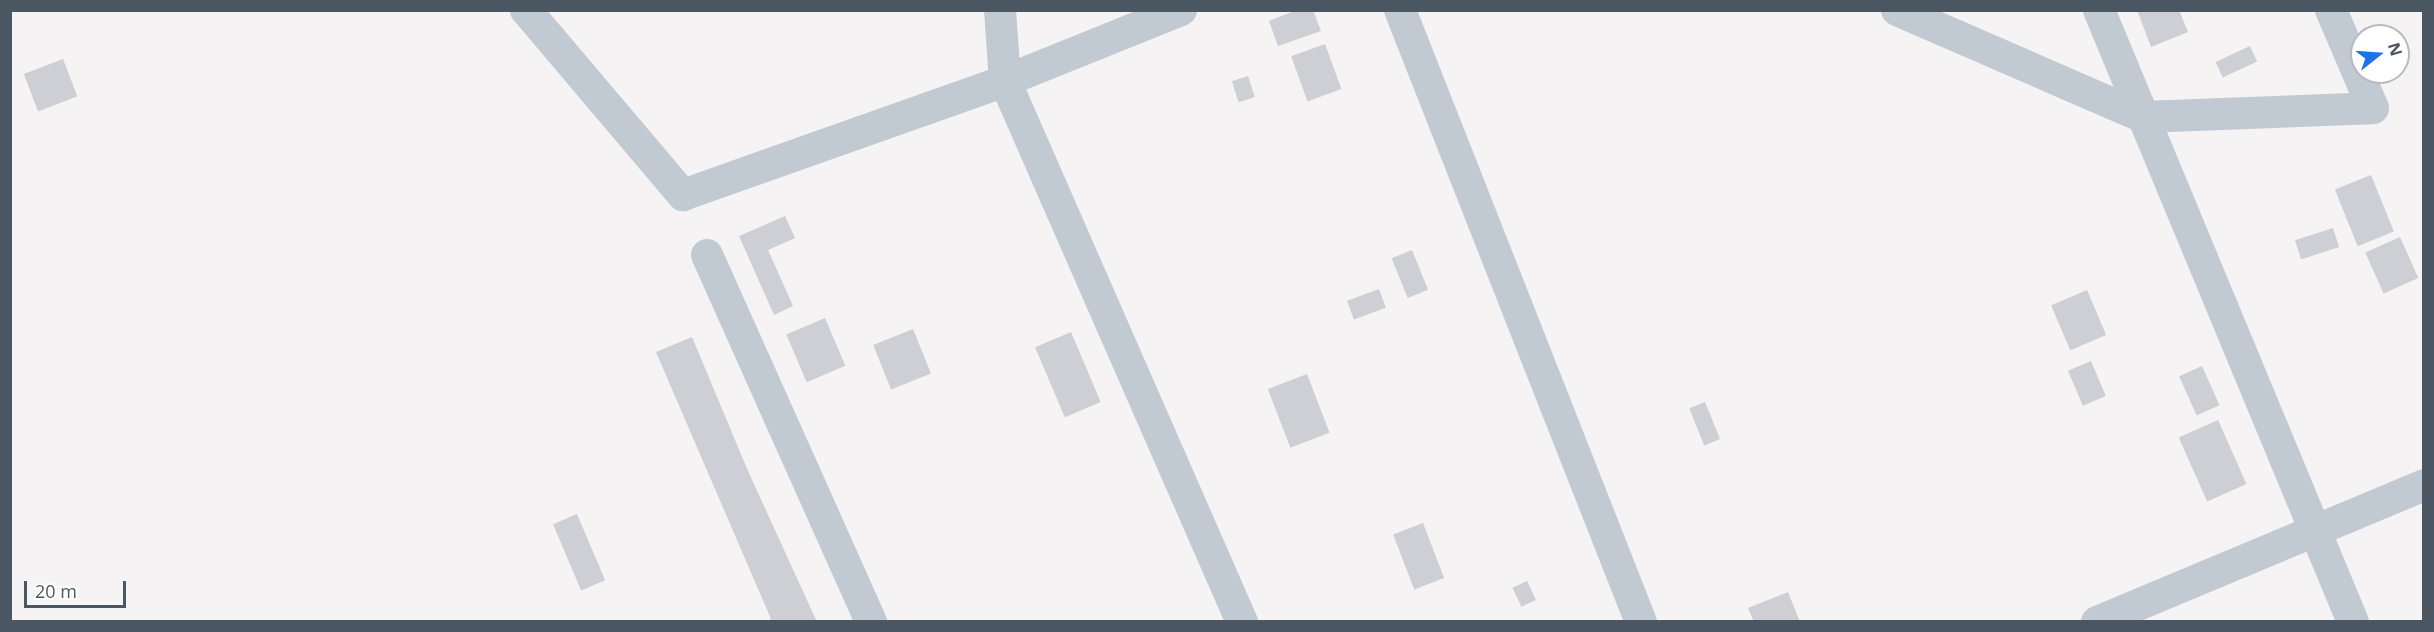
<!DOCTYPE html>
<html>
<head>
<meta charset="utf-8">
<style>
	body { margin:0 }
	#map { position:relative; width:2434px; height:632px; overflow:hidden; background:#f5f3f3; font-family:"Open Sans",sans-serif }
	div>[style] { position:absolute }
	.building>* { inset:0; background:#cdcfd5; transform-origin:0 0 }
	.minor>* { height:32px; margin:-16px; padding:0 16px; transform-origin:16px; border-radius:16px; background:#c1cad2 }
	span { translate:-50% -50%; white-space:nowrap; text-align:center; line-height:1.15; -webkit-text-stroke:4.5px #fff; paint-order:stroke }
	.frame { position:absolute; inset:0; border:12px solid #4a5661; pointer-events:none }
	.north { position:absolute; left:2350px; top:24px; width:60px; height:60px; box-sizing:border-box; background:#fff; border:2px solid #b7bbc0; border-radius:50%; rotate:73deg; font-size:16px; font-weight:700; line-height:24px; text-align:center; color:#4a5661 }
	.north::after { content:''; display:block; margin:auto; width:21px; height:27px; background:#1a73e8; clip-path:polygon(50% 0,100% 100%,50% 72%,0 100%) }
	.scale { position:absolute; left:24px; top:581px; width:102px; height:27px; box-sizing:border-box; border:3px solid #4a5661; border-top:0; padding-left:8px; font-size:18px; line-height:21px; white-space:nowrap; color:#4a5661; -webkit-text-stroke:4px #fff; paint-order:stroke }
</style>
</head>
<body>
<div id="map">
	<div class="building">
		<i style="clip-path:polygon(1297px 10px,1313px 10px,1321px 31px,1278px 46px,1269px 21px)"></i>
		<i style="clip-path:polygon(2137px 10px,2179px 10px,2188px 32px,2151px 47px)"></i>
		<i style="left:1325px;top:44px;width:48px;height:36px;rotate:70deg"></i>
		<i style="left:2250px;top:46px;width:17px;height:38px;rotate:65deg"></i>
		<i style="left:63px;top:59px;width:40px;height:42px;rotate:69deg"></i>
		<i style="left:1248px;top:76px;width:22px;height:17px;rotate:72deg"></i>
		<i style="left:2371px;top:175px;width:61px;height:39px;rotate:68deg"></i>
		<i style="clip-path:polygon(785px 216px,795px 238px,768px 250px,793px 306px,774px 315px,739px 236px)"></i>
		<i style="left:2333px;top:228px;width:20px;height:40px;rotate:72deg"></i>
		<i style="left:2400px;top:237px;width:45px;height:38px;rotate:66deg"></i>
		<i style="left:1412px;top:250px;width:43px;height:22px;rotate:68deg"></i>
		<i style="left:1379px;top:289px;width:20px;height:34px;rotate:70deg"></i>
		<i style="left:2087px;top:290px;width:49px;height:39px;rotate:67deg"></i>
		<i style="left:825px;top:318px;width:52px;height:42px;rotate:67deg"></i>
		<i style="left:913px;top:329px;width:48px;height:43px;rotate:68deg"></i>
		<i style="left:1071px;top:332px;width:76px;height:39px;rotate:67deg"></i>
		<i style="clip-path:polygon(692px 337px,748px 471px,817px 622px,765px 622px,771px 619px,656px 352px)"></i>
		<i style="left:2091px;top:361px;width:38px;height:25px;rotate:67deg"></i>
		<i style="left:2202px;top:366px;width:43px;height:25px;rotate:66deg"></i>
		<i style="left:1307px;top:374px;width:63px;height:42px;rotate:69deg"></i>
		<i style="left:1705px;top:402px;width:40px;height:17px;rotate:68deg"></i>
		<i style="left:2218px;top:420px;width:70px;height:43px;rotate:66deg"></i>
		<i style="left:577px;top:514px;width:72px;height:26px;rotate:67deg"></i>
		<i style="left:1423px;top:523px;width:59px;height:32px;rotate:69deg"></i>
		<i style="left:1527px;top:581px;width:21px;height:16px;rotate:65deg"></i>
		<i style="clip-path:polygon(1788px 592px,1800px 622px,1754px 622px,1748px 608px)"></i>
	</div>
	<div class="minor">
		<i style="left:526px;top:10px;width:243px;rotate:49.7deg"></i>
		<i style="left:683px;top:195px;width:342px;rotate:-19.5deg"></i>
		<i style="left:1005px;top:81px;width:190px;rotate:-22deg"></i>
		<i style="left:1000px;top:10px;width:71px;rotate:86deg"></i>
		<i style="left:1005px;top:81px;width:591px;rotate:66.34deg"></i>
		<i style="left:1400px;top:10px;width:658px;rotate:68.51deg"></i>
		<i style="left:1897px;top:10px;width:268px;rotate:23.5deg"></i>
		<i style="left:2143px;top:117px;width:230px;rotate:-2.2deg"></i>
		<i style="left:2373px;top:108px;width:107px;rotate:-113.2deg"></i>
		<i style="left:2099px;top:10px;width:663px;rotate:67.46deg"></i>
		<i style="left:707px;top:255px;width:402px;rotate:65.9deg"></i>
		<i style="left:2097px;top:622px;width:355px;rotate:-22.7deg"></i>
	</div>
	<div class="frame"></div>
	<div class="north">N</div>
	<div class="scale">20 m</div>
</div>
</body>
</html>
